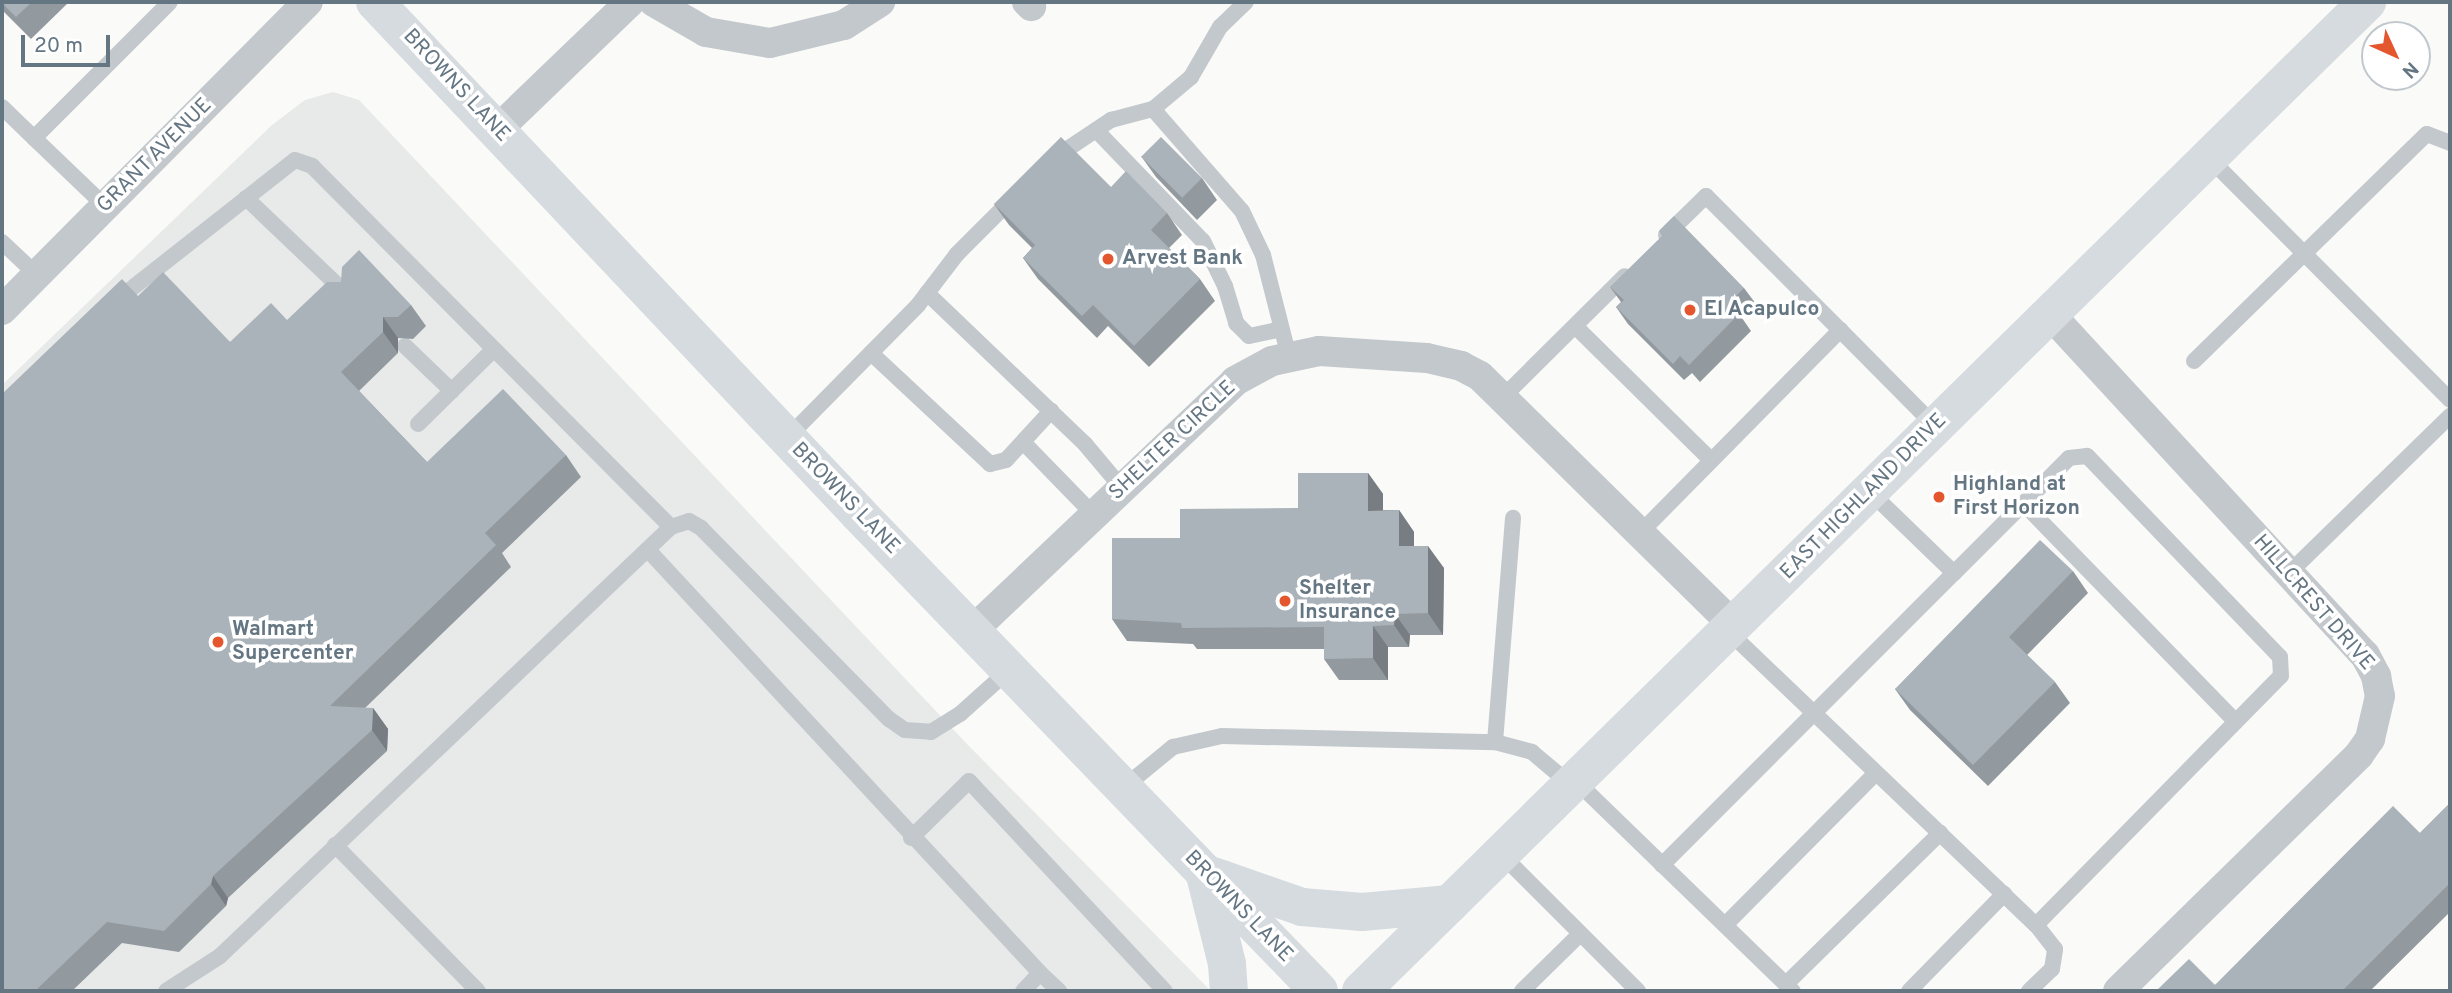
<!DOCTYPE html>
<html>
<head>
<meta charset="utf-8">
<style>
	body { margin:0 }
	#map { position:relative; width:2452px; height:993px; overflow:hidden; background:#fafaf8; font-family:Overpass,sans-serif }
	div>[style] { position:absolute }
	.built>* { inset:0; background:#e8e9e9 }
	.lane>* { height:16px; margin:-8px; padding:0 8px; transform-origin:8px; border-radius:8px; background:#c3c8cc }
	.street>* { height:30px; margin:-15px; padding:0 15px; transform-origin:15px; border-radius:15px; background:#c3c8cc }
	.secondary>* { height:38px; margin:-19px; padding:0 19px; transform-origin:19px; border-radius:19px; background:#d6dbdf }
	.primary>* { height:38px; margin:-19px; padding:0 19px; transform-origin:19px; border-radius:19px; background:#d6dbdf }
	.wall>* { inset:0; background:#929a9f }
	.shaded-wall>* { inset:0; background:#777d82 }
	.building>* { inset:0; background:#aab3b9; transform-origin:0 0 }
	.dots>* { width:19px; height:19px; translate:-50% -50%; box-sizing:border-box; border:4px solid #fff; border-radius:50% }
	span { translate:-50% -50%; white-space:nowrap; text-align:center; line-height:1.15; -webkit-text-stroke:7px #fff; paint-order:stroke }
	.street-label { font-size:21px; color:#657683 }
	.poi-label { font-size:21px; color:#657683; font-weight:700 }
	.left { translate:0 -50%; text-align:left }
	.frame { position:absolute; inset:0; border:4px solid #657683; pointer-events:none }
	.north { position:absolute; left:2361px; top:21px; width:70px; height:70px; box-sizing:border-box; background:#fff; border:2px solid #c1c8cd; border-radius:50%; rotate:135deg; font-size:19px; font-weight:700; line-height:28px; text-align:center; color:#657683 }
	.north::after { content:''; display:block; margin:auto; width:24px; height:32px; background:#e4572e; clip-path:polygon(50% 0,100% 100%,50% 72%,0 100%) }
	.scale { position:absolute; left:21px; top:35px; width:89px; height:32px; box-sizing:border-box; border:4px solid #657683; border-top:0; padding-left:9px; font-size:21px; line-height:24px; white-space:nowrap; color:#657683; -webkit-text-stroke:5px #fff; paint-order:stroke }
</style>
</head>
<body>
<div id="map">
	<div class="built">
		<i style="clip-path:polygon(333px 92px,359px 100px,966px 743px,1211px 991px,2px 991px,2px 385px,272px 125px,305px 100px)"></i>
	</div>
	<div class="lane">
		<i style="left:2px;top:107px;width:45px;rotate:44.1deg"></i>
		<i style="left:1153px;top:109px;width:50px;rotate:-40.1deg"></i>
		<i style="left:1191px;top:77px;width:58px;rotate:-59.9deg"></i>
		<i style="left:1220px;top:27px;width:36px;rotate:-44deg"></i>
		<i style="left:1096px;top:130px;width:154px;rotate:46.1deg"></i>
		<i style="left:1203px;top:241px;width:50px;rotate:63.9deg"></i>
		<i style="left:1225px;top:286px;width:39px;rotate:73deg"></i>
		<i style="left:1236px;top:323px;width:18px;rotate:45deg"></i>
		<i style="left:1249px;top:336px;width:33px;rotate:-12deg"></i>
		<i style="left:2208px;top:157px;width:343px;rotate:45.1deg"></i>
		<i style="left:1054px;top:158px;width:69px;rotate:-33.7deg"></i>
		<i style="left:1111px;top:120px;width:43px;rotate:-14.7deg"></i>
		<i style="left:1153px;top:109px;width:135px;rotate:48.9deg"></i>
		<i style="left:1242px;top:211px;width:49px;rotate:64.5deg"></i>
		<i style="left:1263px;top:255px;width:105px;rotate:75.7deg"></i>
		<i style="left:246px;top:198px;width:142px;rotate:43.6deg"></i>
		<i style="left:105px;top:206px;width:98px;rotate:-136.2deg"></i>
		<i style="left:34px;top:138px;width:192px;rotate:-45deg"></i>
		<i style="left:1666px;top:235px;width:56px;rotate:-44.3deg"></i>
		<i style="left:1706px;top:196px;width:190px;rotate:45deg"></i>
		<i style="left:2px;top:242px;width:48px;rotate:43.3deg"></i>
		<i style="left:927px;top:293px;width:219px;rotate:43.7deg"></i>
		<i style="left:1085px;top:444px;width:57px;rotate:49.9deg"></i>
		<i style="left:117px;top:300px;width:226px;rotate:-38.2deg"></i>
		<i style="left:295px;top:160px;width:18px;rotate:19deg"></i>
		<i style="left:312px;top:166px;width:509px;rotate:45.16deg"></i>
		<i style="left:1575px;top:326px;width:188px;rotate:44.6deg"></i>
		<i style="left:405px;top:346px;width:65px;rotate:43.8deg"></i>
		<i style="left:871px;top:353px;width:163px;rotate:43deg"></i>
		<i style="left:990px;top:464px;width:16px;rotate:-14deg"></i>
		<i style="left:1006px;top:460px;width:67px;rotate:-47.4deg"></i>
		<i style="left:2194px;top:361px;width:325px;rotate:-44.3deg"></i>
		<i style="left:2427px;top:134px;width:25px;rotate:21deg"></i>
		<i style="left:1504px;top:396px;width:170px;rotate:-44.8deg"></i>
		<i style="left:418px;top:424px;width:105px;rotate:-44.6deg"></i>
		<i style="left:787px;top:438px;width:187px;rotate:-45.4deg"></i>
		<i style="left:918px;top:305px;width:64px;rotate:-52.6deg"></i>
		<i style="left:957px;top:254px;width:79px;rotate:-45deg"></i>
		<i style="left:1023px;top:442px;width:102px;rotate:45.8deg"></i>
		<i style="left:2023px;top:503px;width:305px;rotate:45.8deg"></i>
		<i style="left:1641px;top:532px;width:284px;rotate:-45.4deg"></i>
		<i style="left:1840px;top:330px;width:135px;rotate:45.3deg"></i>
		<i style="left:649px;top:551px;width:575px;rotate:47.18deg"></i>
		<i style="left:1040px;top:973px;width:25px;rotate:133deg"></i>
		<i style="left:2289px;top:573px;width:225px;rotate:-44.3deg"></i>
		<i style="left:1728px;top:631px;width:426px;rotate:43.7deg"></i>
		<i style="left:2036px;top:925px;width:349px;rotate:-45.5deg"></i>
		<i style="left:2281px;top:676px;width:19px;rotate:-93deg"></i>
		<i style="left:2280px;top:657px;width:279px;rotate:-133.8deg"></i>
		<i style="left:2087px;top:456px;width:18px;rotate:174deg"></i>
		<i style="left:2069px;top:458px;width:163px;rotate:135deg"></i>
		<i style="left:1954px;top:573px;width:118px;rotate:-136deg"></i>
		<i style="left:1495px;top:742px;width:225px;rotate:-85.4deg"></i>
		<i style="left:1576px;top:781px;width:302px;rotate:44.1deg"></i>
		<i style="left:1123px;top:788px;width:65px;rotate:-39.4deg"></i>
		<i style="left:1173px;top:747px;width:50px;rotate:-12.7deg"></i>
		<i style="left:1222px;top:736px;width:273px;rotate:1.3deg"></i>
		<i style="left:1495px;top:742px;width:38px;rotate:15deg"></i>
		<i style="left:1532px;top:752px;width:51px;rotate:40.2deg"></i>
		<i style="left:911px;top:838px;width:81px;rotate:-44.5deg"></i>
		<i style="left:969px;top:781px;width:287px;rotate:47deg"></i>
		<i style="left:335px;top:845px;width:204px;rotate:45.6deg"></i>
		<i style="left:1501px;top:854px;width:194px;rotate:45deg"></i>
		<i style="left:1662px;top:865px;width:413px;rotate:-45deg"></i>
		<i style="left:1725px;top:925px;width:214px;rotate:-45.2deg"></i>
		<i style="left:1040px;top:973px;width:26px;rotate:43deg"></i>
		<i style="left:1786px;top:984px;width:216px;rotate:-44.4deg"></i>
		<i style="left:166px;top:991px;width:64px;rotate:-32.9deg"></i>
		<i style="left:220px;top:956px;width:622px;rotate:-43.57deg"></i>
		<i style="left:671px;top:527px;width:19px;rotate:-18deg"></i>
		<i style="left:689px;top:521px;width:14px;rotate:30deg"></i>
		<i style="left:701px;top:528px;width:268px;rotate:45.5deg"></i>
		<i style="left:889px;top:719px;width:19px;rotate:35deg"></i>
		<i style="left:905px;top:730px;width:26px;rotate:4deg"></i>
		<i style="left:931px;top:732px;width:34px;rotate:-32deg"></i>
		<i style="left:960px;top:714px;width:66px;rotate:-41.9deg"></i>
		<i style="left:1522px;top:991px;width:81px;rotate:-44.5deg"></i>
		<i style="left:1909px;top:991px;width:136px;rotate:-45.6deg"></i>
		<i style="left:2029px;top:991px;width:32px;rotate:-44deg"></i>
		<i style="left:2052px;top:969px;width:20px;rotate:-81deg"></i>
		<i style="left:2055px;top:949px;width:31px;rotate:-128deg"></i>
	</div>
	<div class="street">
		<i style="left:654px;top:2px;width:60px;rotate:30deg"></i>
		<i style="left:706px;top:32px;width:65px;rotate:9.8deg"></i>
		<i style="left:770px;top:43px;width:76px;rotate:-13.7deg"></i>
		<i style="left:844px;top:25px;width:43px;rotate:-32.6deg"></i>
		<i style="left:1027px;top:2px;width:6px;rotate:45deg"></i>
		<i style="left:497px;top:130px;width:185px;rotate:-43.9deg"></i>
		<i style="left:2px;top:310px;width:434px;rotate:-45.2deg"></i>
		<i style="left:2049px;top:313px;width:466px;rotate:47.3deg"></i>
		<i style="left:2365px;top:655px;width:24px;rotate:62deg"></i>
		<i style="left:2376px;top:676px;width:20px;rotate:79deg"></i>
		<i style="left:2380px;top:696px;width:44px;rotate:103.1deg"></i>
		<i style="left:2370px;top:739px;width:19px;rotate:125deg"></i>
		<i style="left:2359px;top:755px;width:337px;rotate:135.6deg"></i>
		<i style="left:972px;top:631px;width:363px;rotate:-43.5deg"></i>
		<i style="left:1235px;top:381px;width:42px;rotate:-28.4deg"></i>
		<i style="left:1272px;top:361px;width:48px;rotate:-12deg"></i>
		<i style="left:1319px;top:351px;width:108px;rotate:3.7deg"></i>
		<i style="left:1427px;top:358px;width:35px;rotate:13deg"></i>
		<i style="left:1461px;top:366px;width:21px;rotate:28deg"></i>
		<i style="left:1480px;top:376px;width:356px;rotate:44.5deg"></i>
	</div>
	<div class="secondary">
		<i style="left:375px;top:2px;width:703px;rotate:46.61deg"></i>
		<i style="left:858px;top:513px;width:664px;rotate:46.04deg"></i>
		<i style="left:1205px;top:875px;width:92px;rotate:76.1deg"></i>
		<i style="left:1227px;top:964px;width:27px;rotate:86deg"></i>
		<i style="left:1213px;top:876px;width:94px;rotate:19.2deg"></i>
		<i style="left:1302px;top:907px;width:60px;rotate:4.8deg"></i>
		<i style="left:1362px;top:912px;width:88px;rotate:-5.2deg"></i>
	</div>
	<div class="primary">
		<i style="left:1361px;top:991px;width:1411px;rotate:-44.51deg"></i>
	</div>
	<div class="wall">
		<i style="clip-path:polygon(2px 2px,69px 2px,31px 39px,2px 10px)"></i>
		<i style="clip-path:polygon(1141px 156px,1202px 178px,1217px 200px,1197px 220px,1156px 177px)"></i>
		<i style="clip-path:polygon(1111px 187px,1167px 213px,1182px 235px,1169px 248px,1200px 279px,1215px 301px,1149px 367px,1108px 326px,1097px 338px,1038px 279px,1023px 258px,1032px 248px,1009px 225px,994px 204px)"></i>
		<i style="clip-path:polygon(1610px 287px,1744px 288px,1756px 304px,1742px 318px,1751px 331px,1700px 382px,1692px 373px,1684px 380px,1628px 324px,1616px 307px,1621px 302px)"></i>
		<i style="clip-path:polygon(138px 296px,230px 342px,287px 320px,411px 305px,426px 326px,413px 339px,398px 338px,398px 353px,359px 391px,427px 462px,566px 455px,581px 477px,502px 553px,511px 567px,365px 708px,373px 708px,388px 729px,387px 751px,228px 898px,226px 906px,179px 952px,122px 943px,72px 991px,2px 991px)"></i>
		<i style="clip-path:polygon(1368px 473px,1383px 494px,1383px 510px,1399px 510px,1414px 532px,1414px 546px,1444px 568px,1443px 635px,1410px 635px,1409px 647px,1388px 647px,1388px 680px,1339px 680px,1324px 659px,1324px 649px,1197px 649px,1193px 644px,1127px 641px,1112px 619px,1180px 538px,1298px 508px)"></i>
		<i style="clip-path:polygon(2073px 571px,2088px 593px,2027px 655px,2055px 682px,2070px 703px,1988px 786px,1910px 710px,1895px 689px)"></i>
		<i style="clip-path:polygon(2450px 803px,2450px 912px,2370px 991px,2156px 991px,2215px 985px,2420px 833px)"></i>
	</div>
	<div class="shaded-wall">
		<i style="clip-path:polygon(383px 317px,398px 338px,398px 353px,383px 332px)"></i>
		<i style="clip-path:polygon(1368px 473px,1383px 494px,1383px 532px,1368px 511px)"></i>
		<i style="clip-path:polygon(1399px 510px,1414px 532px,1414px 568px,1399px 546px)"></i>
		<i style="clip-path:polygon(1428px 546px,1444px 568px,1443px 635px,1428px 613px)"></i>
		<i style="clip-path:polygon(1395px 614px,1410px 635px,1409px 647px,1394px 625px)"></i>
		<i style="clip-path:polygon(1373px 626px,1388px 647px,1388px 680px,1373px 658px)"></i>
		<i style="clip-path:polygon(373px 708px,388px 729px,387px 751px,372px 730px)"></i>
		<i style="clip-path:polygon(213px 876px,228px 898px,226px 906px,211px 884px)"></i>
	</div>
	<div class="building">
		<i style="clip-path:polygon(2px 2px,32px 2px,16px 17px,2px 3px)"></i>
		<i style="clip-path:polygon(1061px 137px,1111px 187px,1126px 171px,1167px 213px,1151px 230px,1200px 279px,1134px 346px,1093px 305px,1082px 316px,1023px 258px,1035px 245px,994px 204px)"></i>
		<i style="left:1161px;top:137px;width:58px;height:28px;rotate:45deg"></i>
		<i style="clip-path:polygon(1674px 216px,1744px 288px,1729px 303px,1739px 314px,1689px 365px,1680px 356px,1673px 364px,1616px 307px,1624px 300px,1610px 287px,1662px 236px,1659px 231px)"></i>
		<i style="clip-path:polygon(359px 250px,411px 305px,398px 317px,383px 317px,383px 332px,341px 372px,427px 462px,503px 389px,566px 455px,485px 533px,496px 545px,330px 706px,373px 708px,372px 730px,213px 876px,211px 884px,164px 931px,107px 922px,35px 991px,2px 991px,2px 394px,122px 279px,138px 296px,163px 272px,230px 342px,271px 303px,287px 320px,327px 282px,341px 282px,342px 267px)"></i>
		<i style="clip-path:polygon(1298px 473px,1368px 473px,1368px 511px,1399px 510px,1399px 546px,1428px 546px,1428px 613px,1395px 614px,1394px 625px,1373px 626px,1373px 658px,1324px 659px,1324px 627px,1182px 628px,1181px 623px,1112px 619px,1112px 538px,1180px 538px,1180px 509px,1298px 508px)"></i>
		<i style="clip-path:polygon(2040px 540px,2073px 571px,2009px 637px,2055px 682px,1973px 765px,1895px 689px)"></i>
		<i style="clip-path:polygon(2450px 803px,2450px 883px,2342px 991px,2156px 991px,2189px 959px,2215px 985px,2393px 806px,2420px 833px)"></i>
	</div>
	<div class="dots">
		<i style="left:1108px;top:259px;background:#e4572e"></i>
		<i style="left:1690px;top:310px;background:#e4572e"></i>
		<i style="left:1939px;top:497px;background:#e4572e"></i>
		<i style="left:1285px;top:601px;background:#e4572e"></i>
		<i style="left:218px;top:642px;background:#e4572e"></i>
	</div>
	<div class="street-label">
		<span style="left:456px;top:86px;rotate:47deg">BROWNS LANE</span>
		<span style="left:155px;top:156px;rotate:-45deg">GRANT AVENUE</span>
		<span style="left:1173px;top:441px;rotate:-43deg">SHELTER CIRCLE</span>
		<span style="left:1864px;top:497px;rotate:-45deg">EAST HIGHLAND DRIVE</span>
		<span style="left:845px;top:499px;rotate:46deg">BROWNS LANE</span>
		<span style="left:2313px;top:603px;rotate:49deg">HILLCREST DRIVE</span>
		<span style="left:1238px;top:907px;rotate:46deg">BROWNS LANE</span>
	</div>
	<div class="poi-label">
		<span class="left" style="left:1122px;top:259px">Arvest Bank</span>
		<span class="left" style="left:1704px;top:310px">El Acapulco</span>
		<span class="left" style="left:1953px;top:497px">Highland at<br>First Horizon</span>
		<span class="left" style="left:1299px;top:601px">Shelter<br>Insurance</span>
		<span class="left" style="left:232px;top:642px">Walmart<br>Supercenter</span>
	</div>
	<div class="frame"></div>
	<div class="north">N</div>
	<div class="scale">20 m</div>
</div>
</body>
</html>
